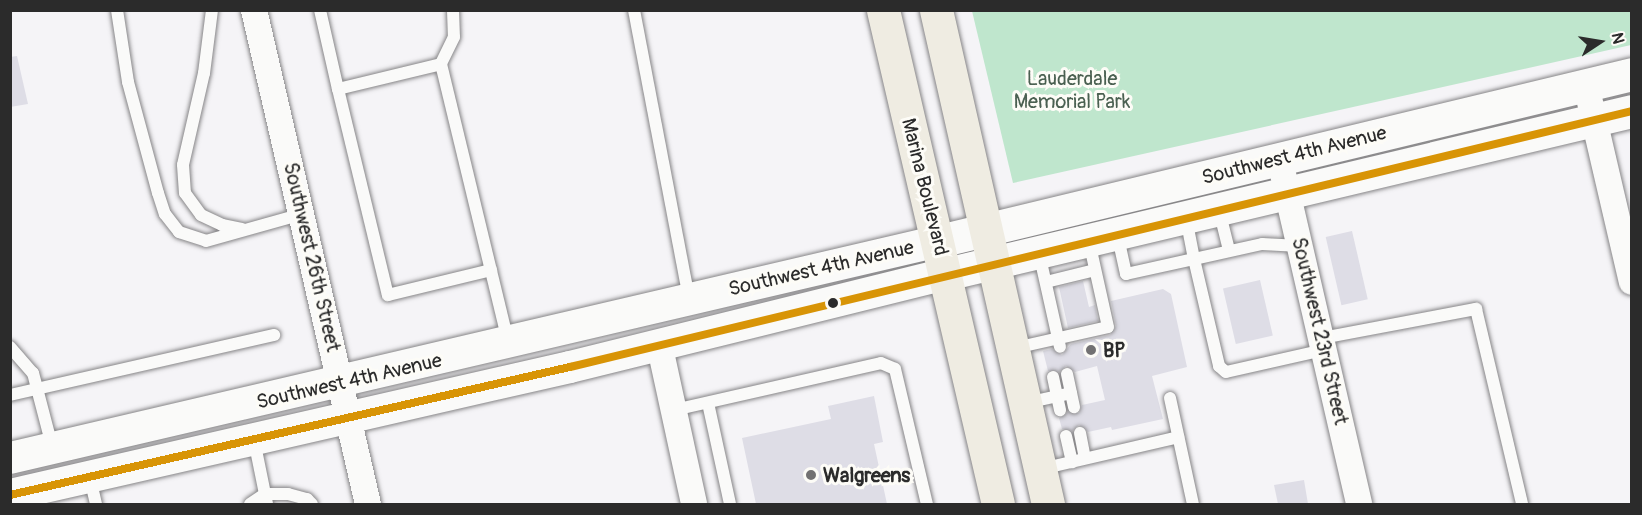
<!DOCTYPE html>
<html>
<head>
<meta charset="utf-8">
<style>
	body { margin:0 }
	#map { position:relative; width:1642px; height:515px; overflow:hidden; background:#f5f4f7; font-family:Pangolin,sans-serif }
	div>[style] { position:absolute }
	.green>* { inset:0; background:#bfe6cd }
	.building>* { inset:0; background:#dedde6; transform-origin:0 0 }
	.roads { filter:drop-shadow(0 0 2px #868587) drop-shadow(0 0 2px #868587) }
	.service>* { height:12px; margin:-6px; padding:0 6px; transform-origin:6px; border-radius:6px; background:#fafaf9 }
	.minor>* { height:26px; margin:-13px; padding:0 13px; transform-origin:13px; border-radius:13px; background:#fafaf9 }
	.tertiary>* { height:32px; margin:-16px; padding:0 16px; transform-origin:16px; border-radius:16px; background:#fafaf9 }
	.secondary>* { height:33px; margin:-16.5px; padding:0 16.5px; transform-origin:16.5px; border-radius:16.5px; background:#fafaf9 }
	.primary>* { height:33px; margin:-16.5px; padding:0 16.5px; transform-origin:16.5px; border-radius:16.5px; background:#efece2 }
	.bus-1>* { height:8px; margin:-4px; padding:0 4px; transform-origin:4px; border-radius:4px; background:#d89406 }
	.dots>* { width:16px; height:16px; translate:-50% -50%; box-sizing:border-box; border:3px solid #fdfcf7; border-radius:50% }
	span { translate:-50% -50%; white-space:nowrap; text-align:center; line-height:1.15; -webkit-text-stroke:6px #fdfcf7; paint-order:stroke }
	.park-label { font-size:20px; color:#4a6051 }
	.street-label { font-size:20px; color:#2b2b2b }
	.poi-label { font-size:20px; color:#2b2b2b; font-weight:700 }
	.left { translate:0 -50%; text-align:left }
	.frame { position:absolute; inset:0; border:12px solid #2b2b2b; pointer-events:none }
	.north { position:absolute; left:1570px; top:12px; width:60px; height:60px; -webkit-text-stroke:4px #fdfcf7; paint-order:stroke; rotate:78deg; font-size:16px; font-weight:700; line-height:24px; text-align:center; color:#2b2b2b }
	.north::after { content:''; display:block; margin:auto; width:21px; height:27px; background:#2b2b2b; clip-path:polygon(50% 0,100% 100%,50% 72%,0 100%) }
</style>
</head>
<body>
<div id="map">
	<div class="green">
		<i style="clip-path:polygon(972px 11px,1631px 11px,1631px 45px,1013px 183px)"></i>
	</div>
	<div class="building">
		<i style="clip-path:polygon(17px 56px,28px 104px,10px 107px,10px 57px)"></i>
		<i style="left:1352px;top:231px;width:70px;height:27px;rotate:77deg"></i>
		<i style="left:1260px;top:280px;width:57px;height:38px;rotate:77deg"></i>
		<i style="clip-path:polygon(1083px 281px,1089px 307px,1095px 305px,1098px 321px,1068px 328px,1059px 287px)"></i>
		<i style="clip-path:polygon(1163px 289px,1171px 294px,1187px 367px,1152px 376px,1163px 419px,1112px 430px,1111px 427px,1088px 432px,1079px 425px,1072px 431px,1062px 429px,1059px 418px,1068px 412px,1079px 413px,1082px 405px,1105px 400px,1097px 366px,1075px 372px,1066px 366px,1059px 372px,1048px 371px,1043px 351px,1052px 349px,1062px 355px,1071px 344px,1110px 335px,1116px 326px,1111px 301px)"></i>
		<i style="clip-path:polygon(874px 396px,883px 442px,874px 444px,887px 504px,756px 504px,742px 438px,831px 419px,828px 406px)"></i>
		<i style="clip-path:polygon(1304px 480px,1308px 504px,1278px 504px,1274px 485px)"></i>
	</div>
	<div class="roads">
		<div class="service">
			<i style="left:117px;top:10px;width:73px;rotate:81.3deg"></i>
			<i style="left:128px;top:82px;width:115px;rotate:74.9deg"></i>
			<i style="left:158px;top:193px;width:22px;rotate:72deg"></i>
			<i style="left:165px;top:214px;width:23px;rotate:52deg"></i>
			<i style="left:179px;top:232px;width:28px;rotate:18deg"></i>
			<i style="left:206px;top:241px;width:100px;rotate:-15.7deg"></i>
			<i style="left:212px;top:10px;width:64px;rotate:97.2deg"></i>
			<i style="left:204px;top:73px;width:94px;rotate:102.9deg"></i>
			<i style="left:183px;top:165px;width:28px;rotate:86deg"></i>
			<i style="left:185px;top:193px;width:27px;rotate:54deg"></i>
			<i style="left:201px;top:215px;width:23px;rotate:25deg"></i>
			<i style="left:222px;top:225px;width:20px;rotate:11deg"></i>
			<i style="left:320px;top:10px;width:81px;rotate:77.2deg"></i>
			<i style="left:338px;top:89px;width:106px;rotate:-13.6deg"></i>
			<i style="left:453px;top:10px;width:27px;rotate:88deg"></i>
			<i style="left:454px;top:37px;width:30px;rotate:116deg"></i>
			<i style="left:441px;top:64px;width:284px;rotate:76.4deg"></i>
			<i style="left:634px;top:10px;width:293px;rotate:79.2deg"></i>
			<i style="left:338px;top:89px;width:212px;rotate:76.4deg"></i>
			<i style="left:388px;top:295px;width:106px;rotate:-13.6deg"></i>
			<i style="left:1219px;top:210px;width:41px;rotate:76deg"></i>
			<i style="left:1117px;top:233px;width:42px;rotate:77.6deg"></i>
			<i style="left:1126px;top:274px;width:70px;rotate:-12.4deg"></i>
			<i style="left:1194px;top:259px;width:42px;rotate:-101deg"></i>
			<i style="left:1300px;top:246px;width:38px;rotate:-177deg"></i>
			<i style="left:1262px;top:244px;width:70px;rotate:167.6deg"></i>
			<i style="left:1194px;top:259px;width:110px;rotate:76.8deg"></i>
			<i style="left:1219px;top:366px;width:9px;rotate:41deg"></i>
			<i style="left:1226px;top:372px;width:100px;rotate:-12.7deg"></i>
			<i style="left:1039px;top:253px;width:96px;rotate:77.4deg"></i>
			<i style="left:1046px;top:282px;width:50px;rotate:-13.8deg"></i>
			<i style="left:1322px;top:338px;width:157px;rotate:-10.7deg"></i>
			<i style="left:1476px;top:309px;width:200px;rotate:76.7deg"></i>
			<i style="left:10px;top:347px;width:35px;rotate:49deg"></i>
			<i style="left:33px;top:373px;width:75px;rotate:75.4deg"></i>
			<i style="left:1015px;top:348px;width:95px;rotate:-12.7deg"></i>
			<i style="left:1108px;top:327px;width:88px;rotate:-102.5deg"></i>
			<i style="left:1067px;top:374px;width:34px;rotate:78deg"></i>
			<i style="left:1053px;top:377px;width:34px;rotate:78deg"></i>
			<i style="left:10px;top:395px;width:271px;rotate:-12.8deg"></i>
			<i style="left:1170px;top:398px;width:108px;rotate:77.8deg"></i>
			<i style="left:708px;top:403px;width:103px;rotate:77.7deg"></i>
			<i style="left:1026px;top:403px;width:46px;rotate:-12.5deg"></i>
			<i style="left:674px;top:410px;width:212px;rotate:-12.8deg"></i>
			<i style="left:881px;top:363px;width:15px;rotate:23deg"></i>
			<i style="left:895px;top:369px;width:139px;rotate:76.7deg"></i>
			<i style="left:1080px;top:433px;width:25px;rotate:79deg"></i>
			<i style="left:1066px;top:436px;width:27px;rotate:77deg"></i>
			<i style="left:1041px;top:469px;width:141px;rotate:-13.1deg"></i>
			<i style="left:90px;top:478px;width:27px;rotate:77deg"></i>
			<i style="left:250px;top:504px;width:18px;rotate:-34deg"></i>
			<i style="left:265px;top:494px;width:55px;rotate:-101.5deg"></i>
			<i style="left:267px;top:504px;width:10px;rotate:-101deg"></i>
			<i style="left:265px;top:494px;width:23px"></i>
			<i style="left:288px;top:494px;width:20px;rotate:15deg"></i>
			<i style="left:307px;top:499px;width:7px;rotate:45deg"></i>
		</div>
		<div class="minor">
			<i style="left:254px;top:10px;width:507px;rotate:77.01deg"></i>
			<i style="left:1586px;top:85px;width:202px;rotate:76.9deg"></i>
			<i style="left:1283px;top:174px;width:339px;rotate:77deg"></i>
			<i style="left:659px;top:343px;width:165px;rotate:77.7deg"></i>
		</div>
		<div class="tertiary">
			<i style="left:10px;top:458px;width:954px;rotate:-13.15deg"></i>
			<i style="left:10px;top:495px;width:574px;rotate:-12.88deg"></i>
			<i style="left:570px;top:367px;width:387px;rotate:-13.9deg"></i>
		</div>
		<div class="secondary">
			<i style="left:939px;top:241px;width:713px;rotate:-13.55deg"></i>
			<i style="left:946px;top:274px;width:705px;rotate:-13.37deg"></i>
		</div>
		<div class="primary">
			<i style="left:883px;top:10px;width:507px;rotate:76.9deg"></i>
			<i style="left:936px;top:10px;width:507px;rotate:77.23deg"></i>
		</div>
	</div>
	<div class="bus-1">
		<i style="left:10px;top:495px;width:574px;rotate:-12.88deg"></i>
		<i style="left:570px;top:367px;width:1092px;rotate:-13.55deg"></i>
	</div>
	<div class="dots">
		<i style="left:833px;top:303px;background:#2b2b2b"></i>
		<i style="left:1091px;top:350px;background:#727172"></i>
		<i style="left:811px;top:475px;background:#727172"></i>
	</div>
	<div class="park-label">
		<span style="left:1072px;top:90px">Lauderdale<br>Memorial Park</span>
	</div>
	<div class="street-label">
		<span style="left:1294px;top:155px;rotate:-14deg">Southwest 4th Avenue</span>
		<span style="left:925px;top:187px;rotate:76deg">Marina Boulevard</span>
		<span style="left:312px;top:257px;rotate:77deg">Southwest 26th Street</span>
		<span style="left:821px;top:268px;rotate:-13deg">Southwest 4th Avenue</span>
		<span style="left:1320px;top:331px;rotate:77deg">Southwest 23rd Street</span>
		<span style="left:349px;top:381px;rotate:-13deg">Southwest 4th Avenue</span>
	</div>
	<div class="poi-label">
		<span class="left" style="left:1103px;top:350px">BP</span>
		<span class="left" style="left:823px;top:475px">Walgreens</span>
	</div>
	<div class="frame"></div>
	<div class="north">N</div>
</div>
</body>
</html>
